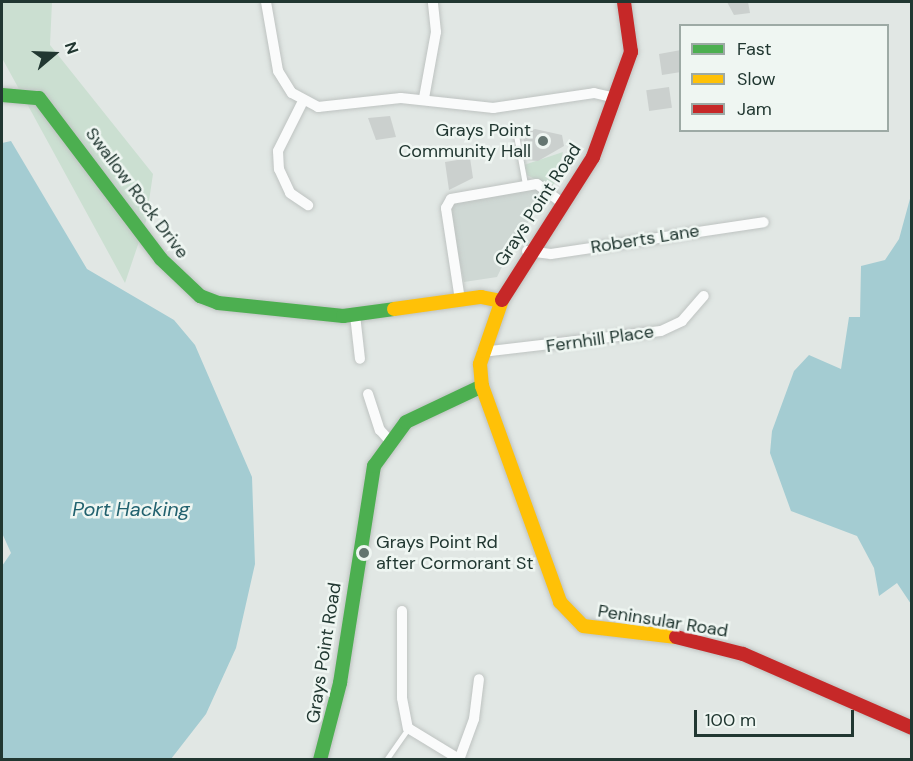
<!DOCTYPE html>
<html>
<head>
<meta charset="utf-8">
<style>
	body { margin:0 }
	#map { position:relative; width:913px; height:761px; overflow:hidden; background:#e1e7e4; font-family:"DM Sans",sans-serif }
	div>[style] { position:absolute }
	.built>* { inset:0; background:#cfd8d4 }
	.green>* { inset:0; background:#cbdfd1 }
	.water>* { inset:0; background:#a4ccd2 }
	.building>* { inset:0; background:#cbd0ce; transform-origin:0 0 }
	.roads { filter:drop-shadow(0 0 2px #bec3c1) drop-shadow(0 0 2px #bec3c1) }
	.lane>* { height:5px; margin:-2.5px; padding:0 2.5px; transform-origin:2.5px; border-radius:2.5px; background:#fafbfb }
	.street>* { height:10px; margin:-5px; padding:0 5px; transform-origin:5px; border-radius:5px; background:#fafbfb }
	.fast>* { height:14px; margin:-7px; padding:0 7px; transform-origin:7px; border-radius:7px; background:#4caf50 }
	.slow>* { height:14px; margin:-7px; padding:0 7px; transform-origin:7px; border-radius:7px; background:#ffc107 }
	.jam>* { height:14px; margin:-7px; padding:0 7px; transform-origin:7px; border-radius:7px; background:#c62828 }
	.dots>* { width:16px; height:16px; translate:-50% -50%; box-sizing:border-box; border:3px solid #eff6f2; border-radius:50% }
	span { translate:-50% -50%; white-space:nowrap; text-align:center; line-height:1.15; -webkit-text-stroke:5px #eff6f2; paint-order:stroke }
	.poi-label { font-size:18px; color:#213731 }
	.right { translate:-100% -50%; text-align:right }
	.left { translate:0 -50%; text-align:left }
	.street-label { font-size:18px; color:#213731 }
	.water-label { font-size:20px; color:#21616e; font-style:italic }
	.frame { position:absolute; inset:0; border:3px solid #213731; pointer-events:none }
	.legend { position:absolute; left:679px; top:24px; width:210px; height:108px; box-sizing:border-box; background:#eff6f2; border:2px solid #9daaa5; margin:0; padding:8px 10px; list-style:none; font-size:18px; color:#213731 }
	.legend li { display:flex; align-items:center; gap:12px; height:30px }
	.legend b { width:30px; border:2px solid #9daaa5 }
	.north { position:absolute; left:24px; top:24px; width:60px; height:60px; -webkit-text-stroke:4px #eff6f2; paint-order:stroke; rotate:71deg; font-size:16px; font-weight:700; line-height:24px; text-align:center; color:#213731 }
	.north::after { content:''; display:block; margin:auto; width:21px; height:27px; background:#213731; clip-path:polygon(50% 0,100% 100%,50% 72%,0 100%) }
	.scale { position:absolute; left:694px; top:710px; width:160px; height:27px; box-sizing:border-box; border:3px solid #213731; border-top:0; padding-left:8px; font-size:18px; line-height:21px; white-space:nowrap; color:#213731; -webkit-text-stroke:4px #eff6f2; paint-order:stroke }
</style>
</head>
<body>
<div id="map">
	<div class="built">
		<i style="clip-path:polygon(535px 186px,548px 196px,516px 238px,497px 277px,464px 282px,448px 207px,457px 197px)"></i>
	</div>
	<div class="green">
		<i style="clip-path:polygon(2px 2px,52px 2px,50px 45px,153px 174px,146px 221px,125px 283px,2px 58px)"></i>
		<i style="clip-path:polygon(563px 152px,553px 189px,527px 175px,524px 165px)"></i>
	</div>
	<div class="water">
		<i style="clip-path:polygon(11px 141px,87px 269px,174px 320px,195px 345px,252px 477px,255px 564px,236px 648px,206px 714px,171px 759px,2px 759px,2px 566px,11px 553px,2px 533px,2px 143px)"></i>
		<i style="clip-path:polygon(911px 195px,912px 604px,911px 604px,897px 583px,879px 596px,874px 568px,857px 536px,791px 511px,770px 453px,772px 431px,794px 371px,809px 355px,841px 369px,849px 317px,860px 317px,861px 266px,885px 260px,899px 239px)"></i>
	</div>
	<div class="building">
		<i style="clip-path:polygon(727px 2px,748px 2px,750px 13px,734px 15px)"></i>
		<i style="clip-path:polygon(681px 50px,681px 72px,662px 75px,659px 54px)"></i>
		<i style="left:669px;top:87px;width:21px;height:23px;rotate:82deg"></i>
		<i style="clip-path:polygon(390px 116px,396px 137px,376px 140px,368px 118px)"></i>
		<i style="clip-path:polygon(535px 129px,562px 135px,564px 146px,538px 161px,526px 160px,523px 134px)"></i>
		<i style="clip-path:polygon(470px 158px,473px 178px,449px 190px,445px 162px)"></i>
	</div>
	<div class="roads">
		<div class="lane">
			<i style="left:516px;top:135px;width:50px;rotate:79.6deg"></i>
			<i style="left:386px;top:760px;width:39px;rotate:-55deg"></i>
		</div>
		<div class="street">
			<i style="left:266px;top:2px;width:70px;rotate:80.1deg"></i>
			<i style="left:278px;top:71px;width:26px;rotate:58deg"></i>
			<i style="left:292px;top:93px;width:30px;rotate:28deg"></i>
			<i style="left:318px;top:107px;width:83px;rotate:-6.2deg"></i>
			<i style="left:401px;top:98px;width:93px;rotate:6.2deg"></i>
			<i style="left:493px;top:108px;width:102px;rotate:-8.4deg"></i>
			<i style="left:594px;top:93px;width:23px;rotate:13deg"></i>
			<i style="left:424px;top:98px;width:67px;rotate:-79.7deg"></i>
			<i style="left:436px;top:32px;width:30px;rotate:-96deg"></i>
			<i style="left:303px;top:101px;width:56px;rotate:116.6deg"></i>
			<i style="left:278px;top:151px;width:18px;rotate:87deg"></i>
			<i style="left:279px;top:169px;width:26px;rotate:65deg"></i>
			<i style="left:290px;top:193px;width:22px;rotate:34deg"></i>
			<i style="left:527px;top:251px;width:24px;rotate:7deg"></i>
			<i style="left:551px;top:254px;width:215px;rotate:-8.5deg"></i>
			<i style="left:460px;top:300px;width:93px;rotate:-98.7deg"></i>
			<i style="left:446px;top:208px;width:10px;rotate:-61deg"></i>
			<i style="left:451px;top:199px;width:87px;rotate:-9.9deg"></i>
			<i style="left:537px;top:184px;width:30px;rotate:37deg"></i>
			<i style="left:355px;top:315px;width:44px;rotate:83.5deg"></i>
			<i style="left:482px;top:352px;width:180px;rotate:-6.7deg"></i>
			<i style="left:661px;top:331px;width:23px;rotate:-25deg"></i>
			<i style="left:682px;top:321px;width:33px;rotate:-49deg"></i>
			<i style="left:368px;top:394px;width:38px;rotate:72deg"></i>
			<i style="left:380px;top:430px;width:13px;rotate:48deg"></i>
			<i style="left:402px;top:611px;width:87px;rotate:90deg"></i>
			<i style="left:402px;top:698px;width:31px;rotate:79deg"></i>
			<i style="left:408px;top:728px;width:60px;rotate:31.3deg"></i>
			<i style="left:459px;top:760px;width:44px;rotate:-69.9deg"></i>
			<i style="left:474px;top:719px;width:40px;rotate:-82.9deg"></i>
		</div>
		<div class="fast">
			<i style="left:2px;top:95px;width:37px;rotate:5deg"></i>
			<i style="left:39px;top:98px;width:202px;rotate:52.8deg"></i>
			<i style="left:161px;top:259px;width:54px;rotate:43.5deg"></i>
			<i style="left:200px;top:296px;width:19px;rotate:21deg"></i>
			<i style="left:218px;top:303px;width:126px;rotate:5.9deg"></i>
			<i style="left:343px;top:316px;width:51px;rotate:-7.8deg"></i>
			<i style="left:320px;top:760px;width:80px;rotate:-75.4deg"></i>
			<i style="left:340px;top:683px;width:220px;rotate:-81.1deg"></i>
			<i style="left:374px;top:466px;width:54px;rotate:-54deg"></i>
			<i style="left:406px;top:422px;width:84px;rotate:-25.3deg"></i>
		</div>
		<div class="slow">
			<i style="left:502px;top:300px;width:68px;rotate:109deg"></i>
			<i style="left:480px;top:364px;width:22px;rotate:85deg"></i>
			<i style="left:482px;top:386px;width:230px;rotate:70.1deg"></i>
			<i style="left:560px;top:602px;width:33px;rotate:46deg"></i>
			<i style="left:583px;top:626px;width:94px;rotate:6.7deg"></i>
			<i style="left:394px;top:309px;width:88px;rotate:-7.9deg"></i>
			<i style="left:481px;top:297px;width:20px;rotate:11deg"></i>
		</div>
		<div class="jam">
			<i style="left:502px;top:300px;width:169px;rotate:-57.5deg"></i>
			<i style="left:593px;top:157px;width:112px;rotate:-70.1deg"></i>
			<i style="left:631px;top:52px;width:50px;rotate:-98deg"></i>
			<i style="left:676px;top:637px;width:69px;rotate:14.2deg"></i>
			<i style="left:743px;top:654px;width:184px;rotate:23.6deg"></i>
		</div>
	</div>
	<div class="dots">
		<i style="left:543px;top:141px;background:#647570"></i>
		<i style="left:364px;top:553px;background:#647570"></i>
	</div>
	<div class="poi-label">
		<span class="right" style="left:531px;top:141px">Grays Point<br>Community Hall</span>
		<span class="left" style="left:376px;top:553px">Grays Point Rd<br>after Cormorant St</span>
	</div>
	<div class="street-label">
		<span style="left:137px;top:193px;rotate:53deg">Swallow Rock Drive</span>
		<span style="left:538px;top:205px;rotate:-57deg">Grays Point Road</span>
		<span style="left:645px;top:239px;rotate:-9deg">Roberts Lane</span>
		<span style="left:600px;top:339px;rotate:-8deg">Fernhill Place</span>
		<span style="left:663px;top:621px;rotate:9deg">Peninsular Road</span>
		<span style="left:324px;top:653px;rotate:-81deg">Grays Point Road</span>
	</div>
	<div class="water-label">
		<span style="left:131px;top:509px">Port Hacking</span>
	</div>
	<div class="frame"></div>
	<ul class="legend">
	<li><b style="height:8px;background:#4caf50"></b>Fast</li>
	<li><b style="height:8px;background:#ffc107"></b>Slow</li>
	<li><b style="height:8px;background:#c62828"></b>Jam</li>
	</ul>
	<div class="north">N</div>
	<div class="scale">100 m</div>
</div>
</body>
</html>
